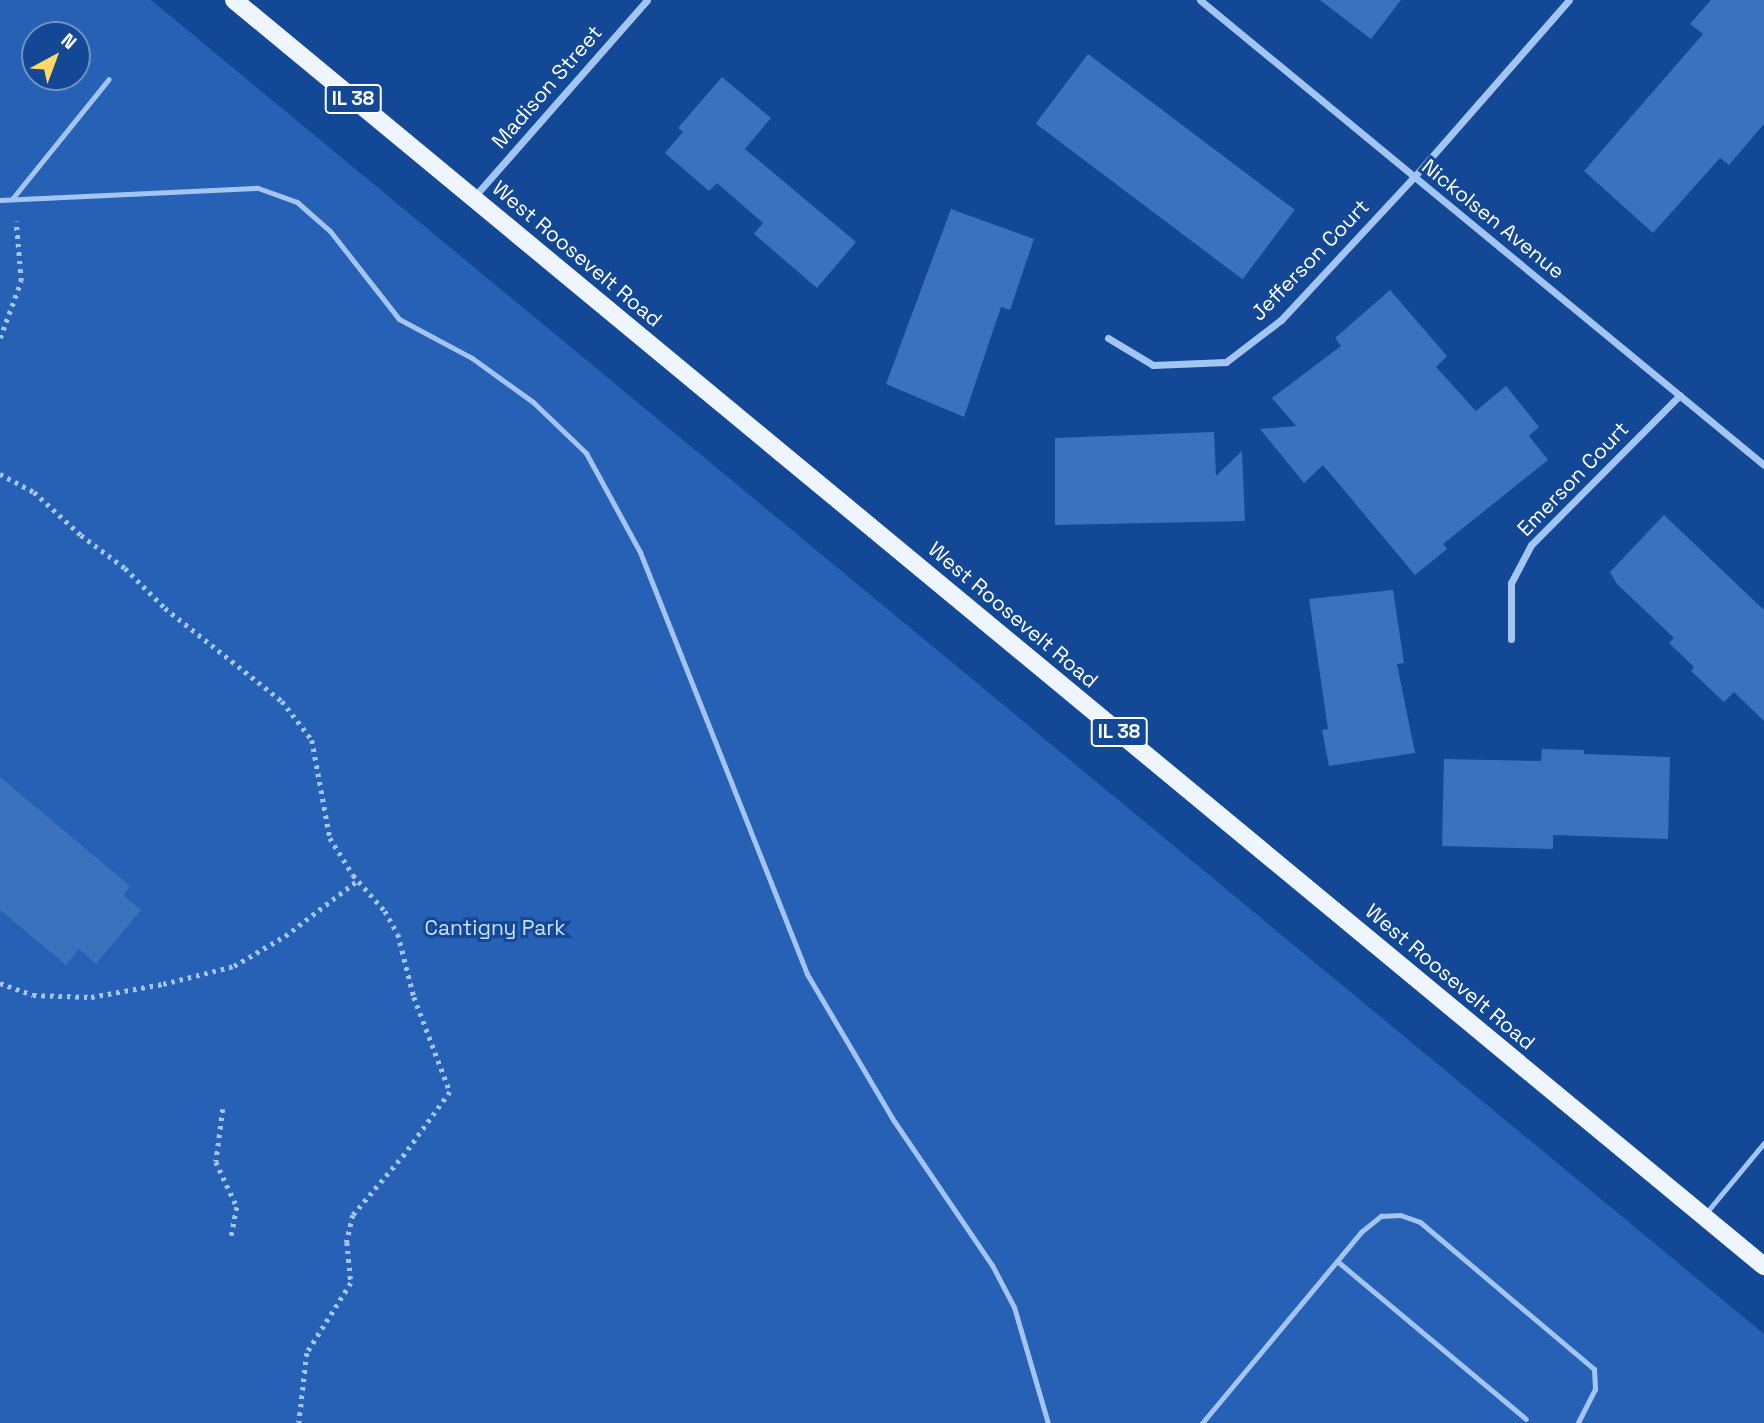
<!DOCTYPE html>
<html>
<head>
<meta charset="utf-8">
<style>
	body { margin:0 }
	#map { position:relative; width:1764px; height:1423px; overflow:hidden; background:#134896; font-family:"Space Grotesk",sans-serif }
	div>[style] { position:absolute }
	.green>* { inset:0; background:#2661b5 }
	.building>* { inset:0; background:#3c71be; transform-origin:0 0 }
	.path>* { height:4.5px; margin-top:-2.25px; transform-origin:0; background:repeating-linear-gradient(90deg,#a3c5f3 0 3.5px,transparent 0 8.5px) }
	.service>* { height:5px; margin:-2.5px; padding:0 2.5px; transform-origin:2.5px; border-radius:2.5px; background:#a3c5f3 }
	.minor>* { height:7px; margin:-3.5px; padding:0 3.5px; transform-origin:3.5px; border-radius:3.5px; background:#a3c5f3 }
	.primary>* { height:18px; margin:-9px; padding:0 9px; transform-origin:9px; border-radius:9px; background:#eff5ff }
	span { translate:-50% -50%; white-space:nowrap; text-align:center; line-height:1.15; -webkit-text-stroke:6px #134896; paint-order:stroke }
	.shield-label span { padding:2px 5px; background:#134896; border:2px solid; border-radius:5px; -webkit-text-stroke-width:0 }
	.shield-label { font-size:19px; color:#fff; font-weight:700 }
	.street-label { font-size:21px; color:#fff }
	.park-label { font-size:21px; color:#cbe0fd }
	.north { position:absolute; left:21px; top:21px; width:70px; height:70px; box-sizing:border-box; background:#134896; border:2px solid #7191c0; border-radius:50%; rotate:41deg; font-size:19px; font-weight:700; line-height:28px; text-align:center; color:#fff }
	.north::after { content:''; display:block; margin:auto; width:24px; height:32px; background:#ffd865; clip-path:polygon(50% 0,100% 100%,50% 72%,0 100%) }
</style>
</head>
<body>
<div id="map">
	<div class="green">
		<i style="clip-path:polygon(evenodd,0 0,151px 0,1764px 1334px,1764px 1423px,0 1423px,0 0,35px 35px,77px 35px,77px 77px,35px 77px,35px 35px)"></i>
	</div>
	<div class="building">
		<i style="clip-path:polygon(1320px 0,1401px 0,1371px 39px)"></i>
		<i style="clip-path:polygon(1711px 0,1764px 0,1764px 124px,1729px 165px,1720px 158px,1653px 233px,1584px 171px,1703px 34px,1690px 24px)"></i>
		<i style="left:1088px;top:54px;width:259px;height:87px;rotate:37deg"></i>
		<i style="clip-path:polygon(722px 77px,771px 118px,745px 149px,856px 242px,817px 288px,754px 234px,763px 223px,717px 183px,709px 191px,665px 153px,683px 132px,678px 128px)"></i>
		<i style="clip-path:polygon(951px 209px,1034px 239px,1010px 310px,1001px 307px,964px 417px,886px 384px)"></i>
		<i style="clip-path:polygon(1390px 290px,1447px 356px,1436px 367px,1476px 411px,1506px 386px,1539px 427px,1529px 436px,1548px 460px,1443px 544px,1447px 549px,1415px 575px,1323px 465px,1304px 483px,1260px 429px,1296px 426px,1272px 398px,1341px 346px,1335px 338px)"></i>
		<i style="clip-path:polygon(1214px 432px,1216px 476px,1242px 451px,1245px 521px,1055px 525px,1055px 438px)"></i>
		<i style="clip-path:polygon(1664px 515px,1764px 610px,1764px 721px,1734px 692px,1724px 702px,1691px 671px,1694px 667px,1669px 643px,1674px 638px,1617px 584px,1610px 572px)"></i>
		<i style="clip-path:polygon(1393px 590px,1404px 663px,1397px 664px,1415px 753px,1329px 766px,1322px 730px,1328px 729px,1309px 599px)"></i>
		<i style="clip-path:polygon(1542px 749px,1584px 750px,1584px 754px,1670px 757px,1668px 839px,1553px 835px,1553px 849px,1442px 846px,1444px 759px,1541px 761px)"></i>
		<i style="clip-path:polygon(0 777px,130px 886px,123px 895px,141px 910px,96px 964px,79px 949px,66px 965px,0 910px)"></i>
	</div>
	<div class="path">
		<i style="left:0;top:338px;width:61px;rotate:-69.8deg"></i>
		<i style="left:21px;top:281px;width:60px;rotate:-94.8deg"></i>
		<i style="left:0;top:474px;width:38px;rotate:28deg"></i>
		<i style="left:34px;top:492px;width:64px;rotate:42.5deg"></i>
		<i style="left:81px;top:535px;width:55px;rotate:36.9deg"></i>
		<i style="left:125px;top:568px;width:57px;rotate:45deg"></i>
		<i style="left:165px;top:608px;width:149px;rotate:38.5deg"></i>
		<i style="left:282px;top:701px;width:49px;rotate:52.4deg"></i>
		<i style="left:312px;top:740px;width:100px;rotate:79.6deg"></i>
		<i style="left:330px;top:838px;width:44px;rotate:58.1deg"></i>
		<i style="left:353px;top:875px;width:48px;rotate:48.4deg"></i>
		<i style="left:385px;top:911px;width:26px;rotate:61deg"></i>
		<i style="left:398px;top:934px;width:65px;rotate:75.7deg"></i>
		<i style="left:414px;top:997px;width:102px;rotate:69.2deg"></i>
		<i style="left:450px;top:1092px;width:77px;rotate:126deg"></i>
		<i style="left:405px;top:1154px;width:80px;rotate:130.4deg"></i>
		<i style="left:353px;top:1215px;width:28px;rotate:103deg"></i>
		<i style="left:347px;top:1242px;width:41px;rotate:84.4deg"></i>
		<i style="left:351px;top:1283px;width:83px;rotate:122.2deg"></i>
		<i style="left:307px;top:1353px;width:70px;rotate:96.5deg"></i>
		<i style="left:0;top:983px;width:35px;rotate:20deg"></i>
		<i style="left:33px;top:995px;width:58px;rotate:2deg"></i>
		<i style="left:91px;top:997px;width:73px;rotate:-10.2deg"></i>
		<i style="left:163px;top:984px;width:73px;rotate:-14.2deg"></i>
		<i style="left:234px;top:966px;width:59px;rotate:-30.5deg"></i>
		<i style="left:285px;top:936px;width:92px;rotate:-37.5deg"></i>
		<i style="left:223px;top:1109px;width:53px;rotate:97.5deg"></i>
		<i style="left:216px;top:1162px;width:50px;rotate:65deg"></i>
		<i style="left:237px;top:1207px;width:32px;rotate:101deg"></i>
	</div>
	<div class="service">
		<i style="left:12px;top:199px;width:154px;rotate:-51.1deg"></i>
		<i style="left:0;top:200px;width:258px;rotate:-2.7deg"></i>
		<i style="left:258px;top:188px;width:41px;rotate:19.7deg"></i>
		<i style="left:297px;top:202px;width:44px;rotate:41.3deg"></i>
		<i style="left:330px;top:231px;width:112px;rotate:51.9deg"></i>
		<i style="left:399px;top:319px;width:83px;rotate:28.1deg"></i>
		<i style="left:472px;top:358px;width:75px;rotate:35.8deg"></i>
		<i style="left:533px;top:402px;width:74px;rotate:43.9deg"></i>
		<i style="left:586px;top:453px;width:113px;rotate:61.4deg"></i>
		<i style="left:640px;top:552px;width:454px;rotate:68.4deg"></i>
		<i style="left:807px;top:974px;width:171px;rotate:59.4deg"></i>
		<i style="left:894px;top:1121px;width:174px;rotate:55.8deg"></i>
		<i style="left:992px;top:1265px;width:47px;rotate:62.4deg"></i>
		<i style="left:1014px;top:1307px;width:121px;rotate:73.7deg"></i>
		<i style="left:1706px;top:1213px;width:91px;rotate:-50.4deg"></i>
		<i style="left:1337px;top:1261px;width:246px;rotate:39.9deg"></i>
		<i style="left:1202px;top:1423px;width:249px;rotate:-50.2deg"></i>
		<i style="left:1361px;top:1232px;width:26px;rotate:-39deg"></i>
		<i style="left:1381px;top:1216px;width:19px;rotate:-3deg"></i>
		<i style="left:1400px;top:1215px;width:21px;rotate:19deg"></i>
		<i style="left:1420px;top:1222px;width:228px;rotate:40.2deg"></i>
		<i style="left:1594px;top:1369px;width:20px;rotate:87deg"></i>
		<i style="left:1595px;top:1389px;width:38px;rotate:117deg"></i>
	</div>
	<div class="minor">
		<i style="left:1200px;top:0;width:731px;rotate:39.5deg"></i>
		<i style="left:474px;top:197px;width:262px;rotate:-48.7deg"></i>
		<i style="left:1108px;top:338px;width:52px;rotate:31deg"></i>
		<i style="left:1153px;top:365px;width:73px;rotate:-2.4deg"></i>
		<i style="left:1226px;top:362px;width:69px;rotate:-37.4deg"></i>
		<i style="left:1281px;top:320px;width:195px;rotate:-47.1deg"></i>
		<i style="left:1414px;top:177px;width:235px;rotate:-48.8deg"></i>
		<i style="left:1511px;top:639px;width:56px;rotate:-90deg"></i>
		<i style="left:1511px;top:583px;width:43px;rotate:-62.2deg"></i>
		<i style="left:1531px;top:545px;width:211px;rotate:-45.2deg"></i>
	</div>
	<div class="primary">
		<i style="left:234px;top:0;width:1986px;rotate:39.61deg"></i>
	</div>
	<div class="shield-label">
		<span style="left:353px;top:99px">IL 38</span>
		<span style="left:1119px;top:732px">IL 38</span>
	</div>
	<div class="street-label">
		<span style="left:547px;top:87px;rotate:-49deg">Madison Street</span>
		<span style="left:1493px;top:219px;rotate:39deg">Nickolsen Avenue</span>
		<span style="left:577px;top:254px;rotate:40deg">West Roosevelt Road</span>
		<span style="left:1310px;top:260px;rotate:-46deg">Jefferson Court</span>
		<span style="left:1573px;top:479px;rotate:-46deg">Emerson Court</span>
		<span style="left:1013px;top:615px;rotate:40deg">West Roosevelt Road</span>
		<span style="left:1450px;top:977px;rotate:40deg">West Roosevelt Road</span>
	</div>
	<div class="park-label">
		<span style="left:495px;top:928px">Cantigny Park</span>
	</div>
	<div class="north">N</div>
</div>
</body>
</html>
